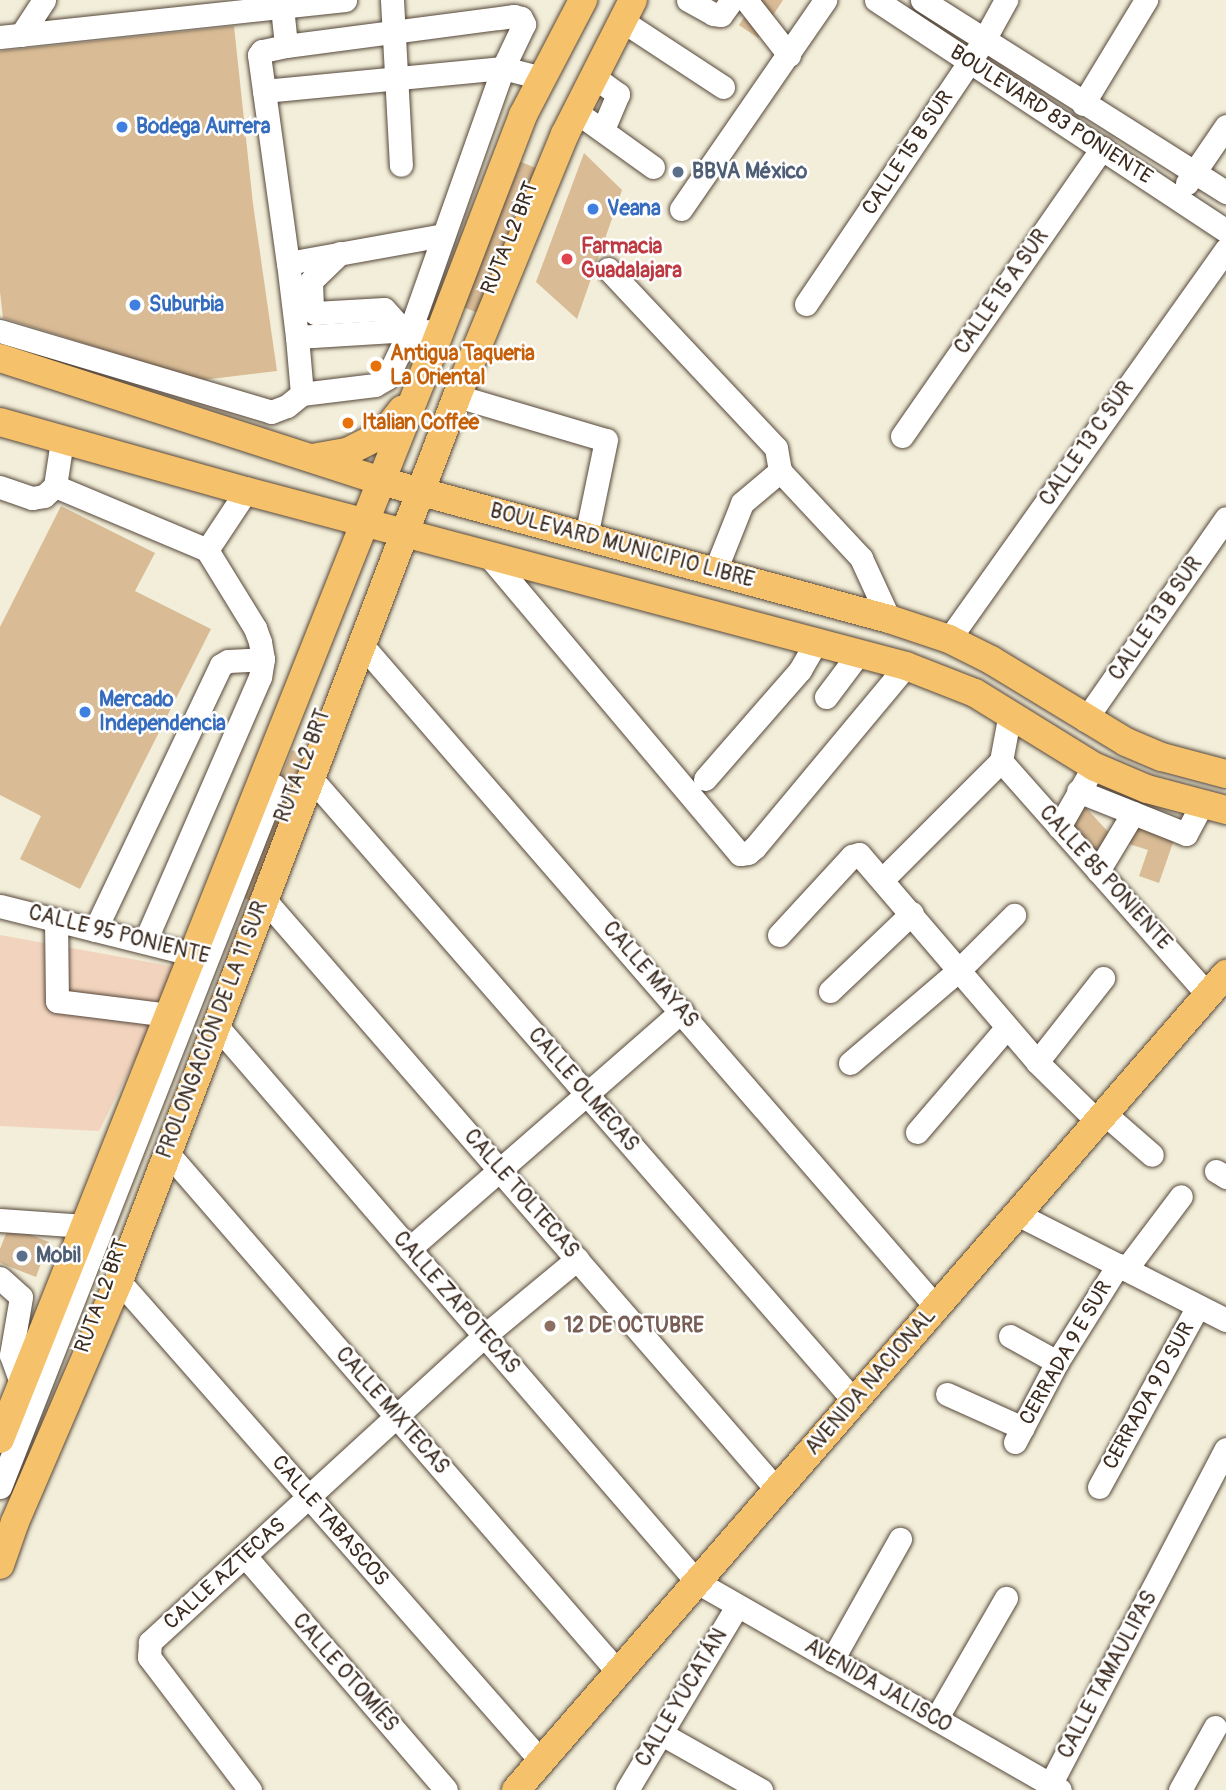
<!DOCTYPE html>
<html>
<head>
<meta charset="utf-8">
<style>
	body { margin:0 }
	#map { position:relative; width:1226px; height:1790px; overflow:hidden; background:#f2eed9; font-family:Pangolin,sans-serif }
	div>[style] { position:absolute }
	.built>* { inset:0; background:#f2d4be }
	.building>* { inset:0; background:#d9bc96; transform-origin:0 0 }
	.roads { filter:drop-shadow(0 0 2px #56473a) drop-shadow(0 0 2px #56473a) }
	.minor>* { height:23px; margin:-11.5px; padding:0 11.5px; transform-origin:11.5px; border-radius:11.5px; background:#fff }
	.major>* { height:28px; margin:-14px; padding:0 14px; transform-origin:14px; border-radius:14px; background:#f5c16b }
	.dots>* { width:19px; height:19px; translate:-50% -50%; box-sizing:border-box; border:4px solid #fff; border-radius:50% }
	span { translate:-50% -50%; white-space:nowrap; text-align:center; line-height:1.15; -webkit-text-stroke:5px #fff; paint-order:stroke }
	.street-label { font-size:21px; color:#3b2a1e }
	.shop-label { font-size:21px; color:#366cbe; font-weight:700 }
	.left { translate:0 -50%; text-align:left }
	.service-label { font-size:21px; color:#4e5e75; font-weight:700 }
	.health-label { font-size:21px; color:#be3a42; font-weight:700 }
	.food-label { font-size:21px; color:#c56008; font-weight:700 }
	.education-label { font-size:21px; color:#785e54; font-weight:700 }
</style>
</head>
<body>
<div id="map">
	<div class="built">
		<i style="clip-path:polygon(0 935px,181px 968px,99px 1131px,0 1126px)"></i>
	</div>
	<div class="building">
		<i style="clip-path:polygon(756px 0,783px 0,758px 38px,739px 25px)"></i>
		<i style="clip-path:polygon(234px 26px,253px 204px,277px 371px,202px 380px,3px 318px,0 292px,0 51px)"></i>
		<i style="clip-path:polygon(584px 153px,622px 190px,577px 319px,536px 282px)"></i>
		<i style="left:521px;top:162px;width:18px;height:156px;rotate:22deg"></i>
		<i style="clip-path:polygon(61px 506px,155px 553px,135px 591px,211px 629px,80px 889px,20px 859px,41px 816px,0 795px,0 627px)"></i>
		<i style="left:292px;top:750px;width:18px;height:155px;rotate:22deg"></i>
		<i style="clip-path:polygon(1077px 798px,1111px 835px,1103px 858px,1069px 820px)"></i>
		<i style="clip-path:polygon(1133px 822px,1175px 837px,1159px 883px,1139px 876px,1148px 850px,1126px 843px)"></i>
		<i style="clip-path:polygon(9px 1226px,49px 1242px,36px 1277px,0 1263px,0 1249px)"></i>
	</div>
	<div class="roads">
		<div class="minor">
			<i style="left:392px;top:0;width:165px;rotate:86.9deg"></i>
			<i style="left:688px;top:0;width:29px;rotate:29deg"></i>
			<i style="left:713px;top:14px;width:8px;rotate:7deg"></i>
			<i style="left:721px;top:15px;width:19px;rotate:-54deg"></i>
			<i style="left:746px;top:0;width:70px;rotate:52deg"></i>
			<i style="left:876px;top:0;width:419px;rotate:33.4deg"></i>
			<i style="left:922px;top:0;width:360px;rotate:32.3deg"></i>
			<i style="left:282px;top:7px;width:39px;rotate:84deg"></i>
			<i style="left:286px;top:46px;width:25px;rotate:168deg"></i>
			<i style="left:262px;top:51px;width:5px;rotate:127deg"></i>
			<i style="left:259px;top:55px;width:210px;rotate:82.1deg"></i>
			<i style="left:621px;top:20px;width:122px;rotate:33.3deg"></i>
			<i style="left:21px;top:35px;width:42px;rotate:-56.7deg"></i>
			<i style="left:0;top:37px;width:347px;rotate:-6.1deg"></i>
			<i style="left:286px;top:46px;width:230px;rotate:-7.5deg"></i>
			<i style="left:514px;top:16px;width:7px;rotate:16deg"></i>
			<i style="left:521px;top:18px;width:7px;rotate:63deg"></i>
			<i style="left:524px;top:24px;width:49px;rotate:115.5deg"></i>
			<i style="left:503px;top:68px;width:278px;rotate:109.5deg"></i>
			<i style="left:410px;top:330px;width:53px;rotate:115.6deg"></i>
			<i style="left:387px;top:378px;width:14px;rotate:150deg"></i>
			<i style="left:375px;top:385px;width:74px;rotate:173deg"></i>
			<i style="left:302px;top:394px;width:57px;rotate:-95deg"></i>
			<i style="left:297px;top:337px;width:113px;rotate:-3.5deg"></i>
			<i style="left:410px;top:330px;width:28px;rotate:4deg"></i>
			<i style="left:593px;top:76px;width:31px;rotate:36deg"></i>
			<i style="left:618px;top:94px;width:39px;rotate:113deg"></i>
			<i style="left:264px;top:91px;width:240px;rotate:-5.5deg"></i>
			<i style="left:503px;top:68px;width:40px;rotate:14.4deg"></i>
			<i style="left:1083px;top:104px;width:122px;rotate:-58.8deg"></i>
			<i style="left:575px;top:111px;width:96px;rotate:35.7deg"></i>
			<i style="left:1187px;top:183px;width:69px;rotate:-55.6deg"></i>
			<i style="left:681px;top:209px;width:254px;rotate:-55.4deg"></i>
			<i style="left:340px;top:253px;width:40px;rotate:136deg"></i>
			<i style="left:311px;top:281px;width:27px;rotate:88deg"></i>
			<i style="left:312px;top:308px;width:6px;rotate:59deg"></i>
			<i style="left:315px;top:313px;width:69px;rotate:-3.3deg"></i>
			<i style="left:384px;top:309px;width:30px;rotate:48deg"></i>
			<i style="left:608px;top:269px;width:245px;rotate:46.8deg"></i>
			<i style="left:776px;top:448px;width:23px;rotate:80deg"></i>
			<i style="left:780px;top:471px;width:119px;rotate:47deg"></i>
			<i style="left:861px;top:558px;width:67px;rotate:65.3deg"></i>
			<i style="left:806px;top:304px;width:318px;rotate:-56deg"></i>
			<i style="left:984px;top:40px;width:46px;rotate:-61.2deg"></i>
			<i style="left:0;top:331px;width:283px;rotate:16.6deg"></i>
			<i style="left:271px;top:412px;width:17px;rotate:-21deg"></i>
			<i style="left:287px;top:406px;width:19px;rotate:-39deg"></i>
			<i style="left:297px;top:337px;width:75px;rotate:-96.9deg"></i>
			<i style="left:288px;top:263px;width:158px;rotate:-10.2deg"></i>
			<i style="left:457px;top:396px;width:155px;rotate:16.5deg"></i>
			<i style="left:606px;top:440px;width:99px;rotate:101.7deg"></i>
			<i style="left:902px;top:436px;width:351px;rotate:-55.2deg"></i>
			<i style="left:55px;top:486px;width:46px;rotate:-81.2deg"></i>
			<i style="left:0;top:487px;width:34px;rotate:19deg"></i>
			<i style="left:32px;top:498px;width:12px;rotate:-9deg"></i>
			<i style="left:44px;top:496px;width:15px;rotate:-42deg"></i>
			<i style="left:55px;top:486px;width:165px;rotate:22.8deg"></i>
			<i style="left:207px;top:550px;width:92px;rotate:58.4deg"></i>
			<i style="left:255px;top:628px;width:15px;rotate:70deg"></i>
			<i style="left:260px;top:642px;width:17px;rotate:80deg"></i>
			<i style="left:263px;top:659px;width:18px;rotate:99deg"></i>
			<i style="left:260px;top:677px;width:289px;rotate:113.5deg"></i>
			<i style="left:207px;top:550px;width:71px;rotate:-56.5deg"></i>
			<i style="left:488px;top:555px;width:391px;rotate:49.9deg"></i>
			<i style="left:740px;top:854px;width:8px;rotate:-7deg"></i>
			<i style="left:748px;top:853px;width:9px;rotate:-41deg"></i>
			<i style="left:755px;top:847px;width:236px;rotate:-50.2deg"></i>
			<i style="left:715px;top:571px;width:73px;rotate:-68.3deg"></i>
			<i style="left:742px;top:503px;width:50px;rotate:-40.1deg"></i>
			<i style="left:949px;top:639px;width:478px;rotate:-54.6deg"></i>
			<i style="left:362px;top:645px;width:876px;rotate:49.07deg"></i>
			<i style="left:826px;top:697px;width:55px;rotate:-53.1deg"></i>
			<i style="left:1085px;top:720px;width:246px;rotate:-55.1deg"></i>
			<i style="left:1001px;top:761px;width:312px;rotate:48.5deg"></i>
			<i style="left:311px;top:778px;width:826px;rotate:48.92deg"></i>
			<i style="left:705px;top:779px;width:145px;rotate:-48.9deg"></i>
			<i style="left:800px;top:670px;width:34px;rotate:-60deg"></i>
			<i style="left:1078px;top:791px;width:116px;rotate:21.7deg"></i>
			<i style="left:1186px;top:834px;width:34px;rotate:-62deg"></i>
			<i style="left:1059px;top:827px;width:56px;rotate:-60.3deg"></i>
			<i style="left:1098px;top:871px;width:68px;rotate:-58.9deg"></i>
			<i style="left:883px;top:879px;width:167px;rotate:-45deg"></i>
			<i style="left:1001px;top:761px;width:49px;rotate:-79.4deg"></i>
			<i style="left:264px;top:899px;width:783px;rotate:49.04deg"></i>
			<i style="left:0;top:906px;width:213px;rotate:14.1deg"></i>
			<i style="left:56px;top:920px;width:81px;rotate:89.3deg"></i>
			<i style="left:57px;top:1001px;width:113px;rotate:7.1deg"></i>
			<i style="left:95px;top:930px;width:293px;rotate:-64.6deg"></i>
			<i style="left:221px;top:665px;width:8px;rotate:-30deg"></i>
			<i style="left:228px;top:661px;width:35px;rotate:-3deg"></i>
			<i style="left:779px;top:935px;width:108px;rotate:-47.3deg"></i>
			<i style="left:852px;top:856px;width:7px;rotate:-16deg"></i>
			<i style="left:859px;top:854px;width:274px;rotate:49.4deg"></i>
			<i style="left:1037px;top:1062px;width:87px;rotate:44.5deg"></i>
			<i style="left:830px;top:991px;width:113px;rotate:-43.6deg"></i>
			<i style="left:215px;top:1024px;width:737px;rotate:49.18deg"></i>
			<i style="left:697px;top:1582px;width:418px;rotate:29.8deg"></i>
			<i style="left:1037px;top:1062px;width:107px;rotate:-51.8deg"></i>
			<i style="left:850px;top:1063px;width:143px;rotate:-40.5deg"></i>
			<i style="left:959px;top:970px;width:78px;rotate:-45deg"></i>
			<i style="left:1105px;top:1114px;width:62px;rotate:41.1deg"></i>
			<i style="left:917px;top:1132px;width:138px;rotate:-49.4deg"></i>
			<i style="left:166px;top:1151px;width:690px;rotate:49.06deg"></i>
			<i style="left:1216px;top:1171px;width:12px;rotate:31deg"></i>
			<i style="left:1017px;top:1214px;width:234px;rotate:26.9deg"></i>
			<i style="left:0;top:1220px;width:85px;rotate:4deg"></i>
			<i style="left:409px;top:1249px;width:362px;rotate:-41.1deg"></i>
			<i style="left:1126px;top:1269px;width:91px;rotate:-53deg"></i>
			<i style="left:0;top:1278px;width:28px;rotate:42deg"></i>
			<i style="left:21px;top:1297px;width:59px;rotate:99.8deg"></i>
			<i style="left:11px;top:1355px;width:32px;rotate:70deg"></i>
			<i style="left:119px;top:1281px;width:639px;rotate:48.68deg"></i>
			<i style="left:1010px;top:1336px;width:54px;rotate:29deg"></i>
			<i style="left:947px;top:1394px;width:83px;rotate:24.1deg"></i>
			<i style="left:1015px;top:1442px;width:90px;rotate:-62.3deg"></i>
			<i style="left:1057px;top:1362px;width:115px;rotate:-57.8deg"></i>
			<i style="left:0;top:1487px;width:753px;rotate:-68.58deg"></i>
			<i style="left:1099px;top:1487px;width:206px;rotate:-61.3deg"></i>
			<i style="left:245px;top:1556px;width:308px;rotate:49.3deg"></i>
			<i style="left:832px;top:1660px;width:139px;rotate:-60.7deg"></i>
			<i style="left:936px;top:1719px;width:140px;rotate:-60deg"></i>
			<i style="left:660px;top:1733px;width:116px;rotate:29.4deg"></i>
			<i style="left:1050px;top:1785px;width:379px;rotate:-62.4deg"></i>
			<i style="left:250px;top:1790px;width:167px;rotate:-127.2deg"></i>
			<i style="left:149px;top:1657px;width:15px;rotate:-86deg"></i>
			<i style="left:150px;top:1642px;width:453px;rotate:-42.5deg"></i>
			<i style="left:484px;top:1336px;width:121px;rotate:-39.6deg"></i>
			<i style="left:627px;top:1790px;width:214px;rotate:-59.1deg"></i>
			<i style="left:1180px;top:1790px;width:72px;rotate:-60.9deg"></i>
		</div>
		<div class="major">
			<i style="left:0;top:358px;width:400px;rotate:17.9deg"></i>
			<i style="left:381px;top:481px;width:526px;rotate:15.2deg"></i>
			<i style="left:889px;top:619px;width:63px;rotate:18.4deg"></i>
			<i style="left:949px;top:639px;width:47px;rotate:26.6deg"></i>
			<i style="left:991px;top:660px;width:158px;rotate:31.3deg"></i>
			<i style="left:1126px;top:742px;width:39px;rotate:23deg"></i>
			<i style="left:1162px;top:757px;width:66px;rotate:14.9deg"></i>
			<i style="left:0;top:422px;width:255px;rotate:15.7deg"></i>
			<i style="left:246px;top:491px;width:683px;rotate:14.85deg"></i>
			<i style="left:906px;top:666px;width:74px;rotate:21.4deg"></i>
			<i style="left:975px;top:693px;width:141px;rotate:31.7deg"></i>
			<i style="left:1095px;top:767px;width:56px;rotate:22.9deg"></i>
			<i style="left:1147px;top:789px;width:82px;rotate:14.9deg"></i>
			<i style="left:312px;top:458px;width:36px;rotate:-10deg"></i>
			<i style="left:347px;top:452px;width:40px;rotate:-26.6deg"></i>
			<i style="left:383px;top:434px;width:31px;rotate:-52deg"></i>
			<i style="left:0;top:1439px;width:1139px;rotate:-68.3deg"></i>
			<i style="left:421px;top:381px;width:285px;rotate:-69deg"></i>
			<i style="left:523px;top:115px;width:130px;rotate:-62.4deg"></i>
			<i style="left:0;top:1565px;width:46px;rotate:-70.8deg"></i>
			<i style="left:15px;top:1522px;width:262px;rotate:-66.7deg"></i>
			<i style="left:119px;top:1281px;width:947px;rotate:-69.1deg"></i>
			<i style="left:457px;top:396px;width:283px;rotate:-67.6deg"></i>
			<i style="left:565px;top:134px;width:150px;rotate:-63.1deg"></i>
			<i style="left:516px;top:1790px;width:1082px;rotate:-48.97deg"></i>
		</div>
	</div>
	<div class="dots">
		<i style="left:122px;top:127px;background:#3f7fe0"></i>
		<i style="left:678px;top:172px;background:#5c6f8a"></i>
		<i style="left:593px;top:209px;background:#3f7fe0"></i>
		<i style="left:567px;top:259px;background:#e0444e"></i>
		<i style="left:135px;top:305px;background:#3f7fe0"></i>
		<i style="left:376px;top:366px;background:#e8710a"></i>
		<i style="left:348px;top:423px;background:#e8710a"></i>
		<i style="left:85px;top:712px;background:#3f7fe0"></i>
		<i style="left:22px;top:1256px;background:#5c6f8a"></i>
		<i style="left:550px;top:1326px;background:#8d6e63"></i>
	</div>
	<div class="street-label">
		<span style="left:1051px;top:115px;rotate:33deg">BOULEVARD 83 PONIENTE</span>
		<span style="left:908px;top:153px;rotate:-56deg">CALLE 15 B SUR</span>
		<span style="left:510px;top:238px;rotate:-68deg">RUTA L2 BRT</span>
		<span style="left:1002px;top:292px;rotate:-55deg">CALLE 15 A SUR</span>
		<span style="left:1087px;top:444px;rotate:-55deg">CALLE 13 C SUR</span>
		<span style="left:622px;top:546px;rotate:15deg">BOULEVARD MUNICIPIO LIBRE</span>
		<span style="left:1156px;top:619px;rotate:-55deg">CALLE 13 B SUR</span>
		<span style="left:303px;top:766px;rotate:-69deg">RUTA L2 BRT</span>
		<span style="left:1105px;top:878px;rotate:48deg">CALLE 85 PONIENTE</span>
		<span style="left:119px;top:935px;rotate:14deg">CALLE 95 PONIENTE</span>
		<span style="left:650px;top:975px;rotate:49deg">CALLE MAYAS</span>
		<span style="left:213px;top:1030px;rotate:-69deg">PROLONGACIÓN DE LA 11 SUR</span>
		<span style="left:583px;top:1090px;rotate:49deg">CALLE OLMECAS</span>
		<span style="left:521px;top:1194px;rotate:49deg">CALLE TOLTECAS</span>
		<span style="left:102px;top:1296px;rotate:-70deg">RUTA L2 BRT</span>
		<span style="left:456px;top:1303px;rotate:49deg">CALLE ZAPOTECAS</span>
		<span style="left:1066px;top:1353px;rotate:-60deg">CERRADA 9 E SUR</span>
		<span style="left:871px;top:1382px;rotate:-49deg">AVENIDA NACIONAL</span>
		<span style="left:1149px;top:1396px;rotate:-61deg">CERRADA 9 D SUR</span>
		<span style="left:392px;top:1411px;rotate:49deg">CALLE MIXTECAS</span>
		<span style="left:330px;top:1521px;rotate:49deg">CALLE TABASCOS</span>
		<span style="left:225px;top:1574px;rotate:-42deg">CALLE AZTECAS</span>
		<span style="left:345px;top:1673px;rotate:49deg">CALLE OTOMÍES</span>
		<span style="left:1108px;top:1675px;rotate:-62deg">CALLE TAMAULIPAS</span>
		<span style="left:878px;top:1686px;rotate:30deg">AVENIDA JALISCO</span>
		<span style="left:682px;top:1698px;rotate:-59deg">CALLE YUCATÁN</span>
	</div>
	<div class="shop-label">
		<span class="left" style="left:136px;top:127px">Bodega Aurrera</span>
		<span class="left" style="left:607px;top:209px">Veana</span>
		<span class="left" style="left:149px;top:305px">Suburbia</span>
		<span class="left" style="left:99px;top:712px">Mercado<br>Independencia</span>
	</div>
	<div class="service-label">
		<span class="left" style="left:692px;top:172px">BBVA México</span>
		<span class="left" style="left:36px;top:1256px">Mobil</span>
	</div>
	<div class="health-label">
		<span class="left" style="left:581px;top:259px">Farmacia<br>Guadalajara</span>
	</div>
	<div class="food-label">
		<span class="left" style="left:390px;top:366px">Antigua Taqueria<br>La Oriental</span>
		<span class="left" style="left:362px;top:423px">Italian Coffee</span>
	</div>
	<div class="education-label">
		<span class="left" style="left:564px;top:1326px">12 DE OCTUBRE</span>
	</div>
</div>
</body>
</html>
